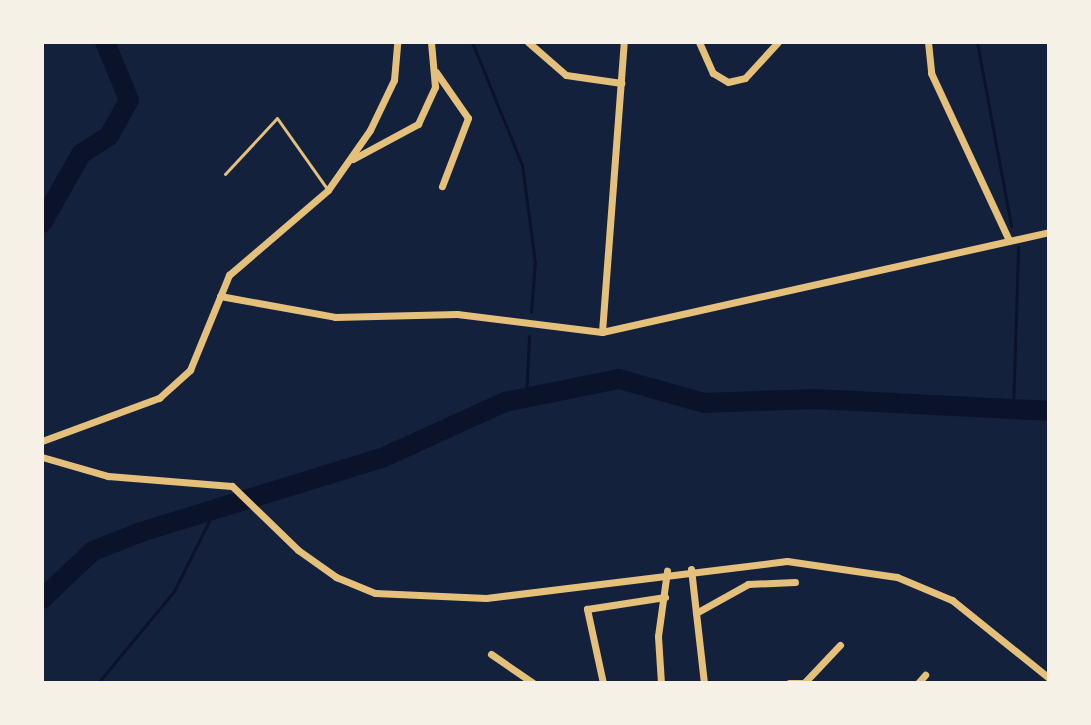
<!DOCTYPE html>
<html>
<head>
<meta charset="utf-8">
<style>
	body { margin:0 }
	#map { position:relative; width:1091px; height:725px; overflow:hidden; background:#14213d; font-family:Ubuntu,sans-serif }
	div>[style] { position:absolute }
	.stream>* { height:3px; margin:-1.5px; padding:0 1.5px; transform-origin:1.5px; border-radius:1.5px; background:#0b132b }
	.river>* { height:20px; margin:-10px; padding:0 10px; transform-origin:10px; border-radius:10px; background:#0b132b }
	.service>* { height:3px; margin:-1.5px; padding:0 1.5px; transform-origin:1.5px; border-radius:1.5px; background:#e5c07b }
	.minor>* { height:7px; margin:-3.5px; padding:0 3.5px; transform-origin:3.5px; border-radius:3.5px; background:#e5c07b }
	span { translate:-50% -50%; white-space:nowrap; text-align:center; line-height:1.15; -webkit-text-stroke:8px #f6f1e7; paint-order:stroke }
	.frame { position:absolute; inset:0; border:44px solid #f6f1e7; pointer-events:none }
</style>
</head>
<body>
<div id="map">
	<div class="stream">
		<i style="left:472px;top:42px;width:133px;rotate:67.9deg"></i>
		<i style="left:522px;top:165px;width:98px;rotate:82.4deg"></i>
		<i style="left:535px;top:262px;width:50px;rotate:94.6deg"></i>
		<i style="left:977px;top:42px;width:187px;rotate:79.5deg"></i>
		<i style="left:526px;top:398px;width:62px;rotate:-87.2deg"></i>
		<i style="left:1013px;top:410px;width:163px;rotate:-88.2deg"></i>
		<i style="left:98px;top:683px;width:119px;rotate:-50.4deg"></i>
		<i style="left:174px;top:591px;width:89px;rotate:-63.4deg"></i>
	</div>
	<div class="river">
		<i style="left:42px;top:223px;width:79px;rotate:-60.5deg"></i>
		<i style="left:81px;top:154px;width:33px;rotate:-33deg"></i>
		<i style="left:109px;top:136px;width:41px;rotate:-60.9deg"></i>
		<i style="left:129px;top:100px;width:63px;rotate:-112.5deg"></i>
		<i style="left:42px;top:599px;width:70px;rotate:-43.3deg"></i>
		<i style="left:93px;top:551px;width:52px;rotate:-21.6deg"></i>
		<i style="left:141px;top:532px;width:252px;rotate:-17.1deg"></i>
		<i style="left:382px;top:458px;width:135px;rotate:-24.5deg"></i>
		<i style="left:505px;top:402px;width:116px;rotate:-11.4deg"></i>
		<i style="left:619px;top:379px;width:88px;rotate:15.8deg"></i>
		<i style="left:704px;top:403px;width:111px;rotate:-2.1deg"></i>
		<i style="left:815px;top:399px;width:234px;rotate:2.9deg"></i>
	</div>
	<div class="service">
		<i style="left:225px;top:174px;width:76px;rotate:-47.1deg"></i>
		<i style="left:277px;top:118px;width:88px;rotate:54.7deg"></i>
	</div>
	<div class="minor">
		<i style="left:528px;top:42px;width:50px;rotate:41deg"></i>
		<i style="left:566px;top:75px;width:56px;rotate:8.3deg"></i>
		<i style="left:699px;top:42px;width:34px;rotate:66deg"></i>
		<i style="left:713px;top:73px;width:17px;rotate:31deg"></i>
		<i style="left:728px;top:82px;width:17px;rotate:-13deg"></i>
		<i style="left:745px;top:78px;width:49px;rotate:-47.5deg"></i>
		<i style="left:928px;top:42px;width:31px;rotate:84deg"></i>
		<i style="left:931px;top:73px;width:184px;rotate:65deg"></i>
		<i style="left:436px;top:72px;width:56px;rotate:55.2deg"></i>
		<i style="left:468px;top:118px;width:73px;rotate:110.9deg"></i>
		<i style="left:353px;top:159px;width:74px;rotate:-28.3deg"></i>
		<i style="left:418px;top:124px;width:41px;rotate:-65.3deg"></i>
		<i style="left:435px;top:87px;width:45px;rotate:-95.1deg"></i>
		<i style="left:220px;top:296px;width:117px;rotate:10.3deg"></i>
		<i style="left:335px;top:317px;width:122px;rotate:-1.4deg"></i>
		<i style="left:457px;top:314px;width:146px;rotate:7.1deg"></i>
		<i style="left:602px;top:332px;width:458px;rotate:-12.6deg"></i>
		<i style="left:602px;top:332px;width:291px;rotate:-85.7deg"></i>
		<i style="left:42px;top:441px;width:125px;rotate:-20.2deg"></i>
		<i style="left:159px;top:398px;width:42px;rotate:-42.1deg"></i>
		<i style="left:190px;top:370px;width:103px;rotate:-67.7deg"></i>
		<i style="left:229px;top:275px;width:130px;rotate:-40.6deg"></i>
		<i style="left:328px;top:190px;width:73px;rotate:-55deg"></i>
		<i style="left:370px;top:130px;width:55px;rotate:-64.4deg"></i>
		<i style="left:394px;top:80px;width:38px;rotate:-85deg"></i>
		<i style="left:42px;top:457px;width:69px;rotate:16.1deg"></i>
		<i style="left:108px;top:476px;width:124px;rotate:4.6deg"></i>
		<i style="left:232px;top:486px;width:92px;rotate:44.1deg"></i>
		<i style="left:298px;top:550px;width:47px;rotate:35.4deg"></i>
		<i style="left:336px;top:577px;width:42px;rotate:22.3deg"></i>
		<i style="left:375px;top:593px;width:111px;rotate:2.6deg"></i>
		<i style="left:486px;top:598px;width:303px;rotate:-7deg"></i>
		<i style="left:787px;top:561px;width:111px;rotate:8.3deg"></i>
		<i style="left:897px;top:577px;width:60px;rotate:22.7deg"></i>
		<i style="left:952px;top:600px;width:124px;rotate:38.8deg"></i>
		<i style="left:691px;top:569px;width:115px;rotate:83.5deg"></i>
		<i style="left:696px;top:613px;width:60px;rotate:-29.1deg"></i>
		<i style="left:748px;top:584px;width:47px;rotate:-2.4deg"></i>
		<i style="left:491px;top:654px;width:51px;rotate:34.6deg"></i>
		<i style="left:805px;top:682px;width:51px;rotate:-46.6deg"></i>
		<i style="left:603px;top:683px;width:76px;rotate:-102.2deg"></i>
		<i style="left:587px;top:609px;width:79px;rotate:-8.7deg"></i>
		<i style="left:661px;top:683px;width:47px;rotate:-93.7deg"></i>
		<i style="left:658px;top:636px;width:66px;rotate:-82.1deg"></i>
		<i style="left:789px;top:683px;width:16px"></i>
		<i style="left:918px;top:683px;width:11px;rotate:-49deg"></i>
	</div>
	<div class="frame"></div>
</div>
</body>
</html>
